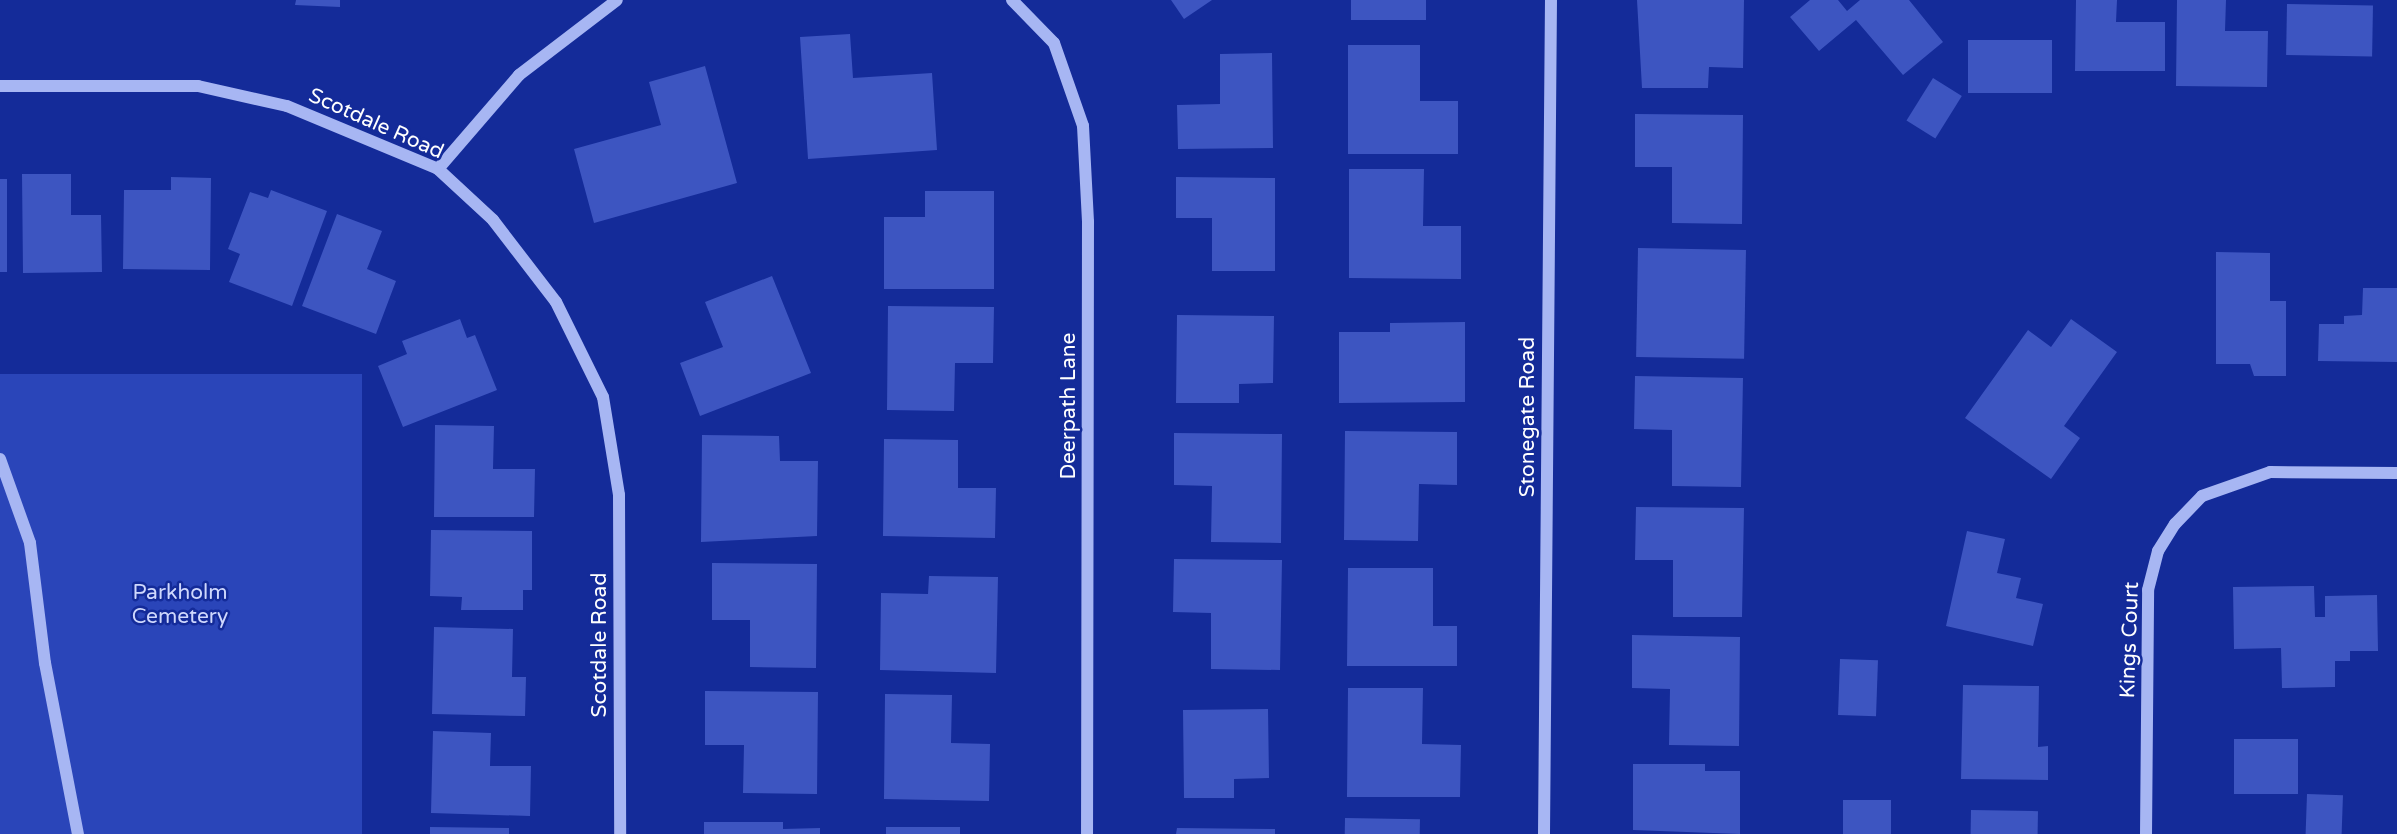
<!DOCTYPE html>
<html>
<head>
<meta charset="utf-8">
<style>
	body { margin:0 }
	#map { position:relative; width:2397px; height:834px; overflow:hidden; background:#142b99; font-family:"Varela Round",sans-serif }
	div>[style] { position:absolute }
	.green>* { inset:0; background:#2a45b9; transform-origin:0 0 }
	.building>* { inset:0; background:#3d55c1; transform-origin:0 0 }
	.minor>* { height:12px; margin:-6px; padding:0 6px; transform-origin:6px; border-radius:6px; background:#a7b6f3 }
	span { translate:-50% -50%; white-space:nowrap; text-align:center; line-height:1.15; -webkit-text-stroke:5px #142b99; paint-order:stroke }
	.street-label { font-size:21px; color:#fff }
	.park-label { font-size:21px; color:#cfd8fd }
</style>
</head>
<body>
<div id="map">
	<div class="green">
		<i style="left:0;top:374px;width:362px;height:460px"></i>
	</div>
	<div class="building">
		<i style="clip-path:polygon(296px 0,340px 0,340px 7px,295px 5px)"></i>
		<i style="clip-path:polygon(1171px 0,1212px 0,1184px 19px)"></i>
		<i style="left:1351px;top:0;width:75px;height:20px"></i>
		<i style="clip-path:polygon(1637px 0,1744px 0,1743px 68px,1709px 67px,1708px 88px,1642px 88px)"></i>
		<i style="clip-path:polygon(1810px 0,1838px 0,1847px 11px,1860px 0,1909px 0,1943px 42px,1903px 75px,1856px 20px,1819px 51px,1790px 17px)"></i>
		<i style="clip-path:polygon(2076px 0,2117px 0,2116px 22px,2165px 22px,2165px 71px,2075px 71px)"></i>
		<i style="clip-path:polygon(2177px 0,2226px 0,2225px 31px,2268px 31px,2267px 87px,2176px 86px)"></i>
		<i style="left:2287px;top:4px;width:86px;height:51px;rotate:1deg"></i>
		<i style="clip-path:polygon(850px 34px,853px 78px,932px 73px,937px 150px,808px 159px,800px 37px)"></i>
		<i style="left:1968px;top:40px;width:84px;height:53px"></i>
		<i style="clip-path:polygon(1348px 45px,1420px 45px,1420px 101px,1458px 101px,1458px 154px,1348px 154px)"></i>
		<i style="clip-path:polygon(1272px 53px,1273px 148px,1178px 149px,1177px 105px,1220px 104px,1220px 54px)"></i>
		<i style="clip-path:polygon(705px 66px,737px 183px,594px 223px,574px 149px,661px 125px,649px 82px)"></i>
		<i style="left:1933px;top:78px;width:34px;height:50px;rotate:32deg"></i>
		<i style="clip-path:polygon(1635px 114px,1743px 115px,1742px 224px,1672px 223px,1672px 167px,1635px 167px)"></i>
		<i style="clip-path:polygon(1349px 169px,1424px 169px,1423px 226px,1461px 226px,1461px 279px,1349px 278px)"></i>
		<i style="clip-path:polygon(22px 174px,71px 174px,71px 215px,101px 215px,102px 272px,23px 273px)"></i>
		<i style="clip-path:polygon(171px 177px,211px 178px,210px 270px,123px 269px,124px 190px,171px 190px)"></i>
		<i style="clip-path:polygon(1176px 177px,1275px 178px,1275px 271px,1212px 271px,1212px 218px,1176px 218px)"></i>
		<i style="left:0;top:179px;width:7px;height:93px"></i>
		<i style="clip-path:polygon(271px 190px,327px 211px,292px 306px,229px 282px,240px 254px,228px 249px,250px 192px,268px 198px)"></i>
		<i style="clip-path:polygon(925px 191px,994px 191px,994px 289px,884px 289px,884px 217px,925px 217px)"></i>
		<i style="clip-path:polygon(337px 214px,382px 231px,367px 269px,396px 281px,376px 334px,302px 306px)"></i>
		<i style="left:1638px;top:248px;width:108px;height:109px;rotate:1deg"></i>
		<i style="clip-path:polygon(2216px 252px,2270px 253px,2270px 301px,2286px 301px,2286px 376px,2254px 376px,2250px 364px,2216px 364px)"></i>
		<i style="clip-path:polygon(772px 276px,811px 373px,700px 416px,680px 363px,723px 347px,705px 302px)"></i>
		<i style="clip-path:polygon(2363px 288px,2397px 288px,2397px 362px,2318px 361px,2319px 324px,2344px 324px,2344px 316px,2362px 315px)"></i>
		<i style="clip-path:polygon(888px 306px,994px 307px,993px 363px,955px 363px,954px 411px,887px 410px)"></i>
		<i style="clip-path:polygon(1177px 315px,1274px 316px,1273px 383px,1239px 384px,1239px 403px,1176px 403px)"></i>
		<i style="clip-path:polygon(460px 319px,467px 338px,475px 335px,497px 390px,403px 427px,378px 366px,407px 354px,402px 341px)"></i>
		<i style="clip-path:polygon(2071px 319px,2117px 352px,2064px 426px,2080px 438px,2051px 479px,1965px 418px,2028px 330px,2051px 347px)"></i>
		<i style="clip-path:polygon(1465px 322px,1465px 402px,1339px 403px,1339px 332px,1390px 332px,1390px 323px)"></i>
		<i style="clip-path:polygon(1635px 376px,1743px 378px,1741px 487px,1672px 486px,1672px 430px,1634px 429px)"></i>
		<i style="clip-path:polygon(435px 425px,494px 426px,493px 469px,535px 469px,534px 517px,434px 517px)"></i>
		<i style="clip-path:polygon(1345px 431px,1457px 432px,1457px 485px,1419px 484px,1418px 541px,1344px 540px)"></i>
		<i style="clip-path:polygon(1174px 433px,1282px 434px,1281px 543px,1211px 542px,1212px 486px,1174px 485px)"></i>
		<i style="clip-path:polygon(702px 435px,779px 436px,780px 461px,818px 461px,817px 536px,701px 542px)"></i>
		<i style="clip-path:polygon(884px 439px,958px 440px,958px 488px,996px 488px,995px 538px,883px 536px)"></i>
		<i style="clip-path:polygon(1636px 507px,1744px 508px,1742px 617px,1673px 617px,1673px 560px,1635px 560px)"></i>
		<i style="clip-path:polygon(431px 530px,532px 531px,532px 590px,523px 590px,523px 610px,461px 610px,462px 597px,430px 596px)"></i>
		<i style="clip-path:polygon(1967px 531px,2005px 539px,1997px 573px,2021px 578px,2016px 598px,2043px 604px,2033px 646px,1946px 626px)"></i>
		<i style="clip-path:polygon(1174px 559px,1282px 560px,1280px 670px,1211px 669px,1211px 613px,1173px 612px)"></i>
		<i style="clip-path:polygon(712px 563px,817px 564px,816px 668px,750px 667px,750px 620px,712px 620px)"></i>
		<i style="clip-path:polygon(1348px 568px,1433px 568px,1433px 626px,1457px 626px,1457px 666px,1347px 666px)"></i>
		<i style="clip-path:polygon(929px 576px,998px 577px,996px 673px,880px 670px,881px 593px,928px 594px)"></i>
		<i style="clip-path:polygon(2314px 586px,2315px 617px,2325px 617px,2325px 596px,2377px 595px,2378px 651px,2350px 651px,2350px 661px,2335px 661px,2335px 687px,2282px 688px,2281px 648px,2234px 649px,2233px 587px)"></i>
		<i style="clip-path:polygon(434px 627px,513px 629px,512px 677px,526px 677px,525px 716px,432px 714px)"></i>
		<i style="clip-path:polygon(1632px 635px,1740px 637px,1739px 746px,1669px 745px,1670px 689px,1632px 688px)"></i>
		<i style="left:1840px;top:659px;width:38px;height:56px;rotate:2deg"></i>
		<i style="clip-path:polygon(1963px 685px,2039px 686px,2038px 747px,2048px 746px,2048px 780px,1961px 779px)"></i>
		<i style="clip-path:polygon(1348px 688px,1423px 688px,1422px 744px,1461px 745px,1460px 797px,1347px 797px)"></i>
		<i style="clip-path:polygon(705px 691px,818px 692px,817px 794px,743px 793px,744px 745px,705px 745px)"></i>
		<i style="clip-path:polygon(885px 694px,952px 695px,951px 743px,990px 744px,989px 801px,884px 799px)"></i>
		<i style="clip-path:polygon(1268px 709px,1269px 778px,1234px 779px,1234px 798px,1184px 798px,1183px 710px)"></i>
		<i style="clip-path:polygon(433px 731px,491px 733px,490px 766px,531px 766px,530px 816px,431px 813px)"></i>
		<i style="left:2234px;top:739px;width:64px;height:55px"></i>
		<i style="clip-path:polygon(1633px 764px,1705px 764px,1705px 771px,1740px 771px,1740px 834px,1633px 830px)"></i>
		<i style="left:2307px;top:794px;width:36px;height:40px;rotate:2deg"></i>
		<i style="left:1891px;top:800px;width:34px;height:48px;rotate:90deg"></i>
		<i style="left:1971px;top:810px;width:67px;height:24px;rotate:1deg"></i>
		<i style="left:1345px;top:818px;width:75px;height:16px;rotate:1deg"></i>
		<i style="clip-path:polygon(704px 822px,783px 822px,783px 829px,820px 828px,820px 834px,704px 834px)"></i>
		<i style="clip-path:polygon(430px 827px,509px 828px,509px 834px,430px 834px)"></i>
		<i style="left:886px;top:827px;width:74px;height:7px"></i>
		<i style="clip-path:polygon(1177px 828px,1275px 829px,1275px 834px,1176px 834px)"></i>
	</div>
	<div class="minor">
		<i style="left:1012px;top:0;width:60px;rotate:45.7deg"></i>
		<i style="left:1054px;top:43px;width:88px;rotate:70.7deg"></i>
		<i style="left:1083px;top:126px;width:96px;rotate:87deg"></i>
		<i style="left:1088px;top:222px;width:612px;rotate:90.09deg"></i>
		<i style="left:0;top:86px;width:198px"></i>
		<i style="left:198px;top:86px;width:91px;rotate:12.7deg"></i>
		<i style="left:287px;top:106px;width:164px;rotate:22.6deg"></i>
		<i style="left:438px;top:169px;width:75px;rotate:42.8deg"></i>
		<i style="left:493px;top:220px;width:103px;rotate:52.5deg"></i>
		<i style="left:556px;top:302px;width:106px;rotate:63.7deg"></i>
		<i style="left:603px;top:397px;width:99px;rotate:80.7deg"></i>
		<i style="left:619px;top:495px;width:339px;rotate:89.8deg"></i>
		<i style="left:438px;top:169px;width:124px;rotate:-49.2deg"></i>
		<i style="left:519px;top:75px;width:123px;rotate:-37.4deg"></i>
		<i style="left:0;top:459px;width:89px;rotate:70.3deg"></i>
		<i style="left:30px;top:543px;width:121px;rotate:82.9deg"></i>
		<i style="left:45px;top:663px;width:174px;rotate:79.1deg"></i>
		<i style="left:1544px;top:834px;width:834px;rotate:-89.52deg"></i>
		<i style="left:2146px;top:834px;width:244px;rotate:-89.5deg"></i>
		<i style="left:2148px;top:590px;width:40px;rotate:-75.6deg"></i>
		<i style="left:2158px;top:551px;width:32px;rotate:-58deg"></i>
		<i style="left:2175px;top:524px;width:39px;rotate:-46deg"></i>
		<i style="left:2202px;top:496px;width:72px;rotate:-19.4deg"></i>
		<i style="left:2270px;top:472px;width:127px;rotate:0.5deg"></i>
	</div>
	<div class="street-label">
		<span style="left:376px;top:124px;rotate:24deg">Scotdale Road</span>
		<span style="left:1069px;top:406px;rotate:-90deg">Deerpath Lane</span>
		<span style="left:1528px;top:417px;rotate:-90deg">Stonegate Road</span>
		<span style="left:2130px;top:640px;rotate:-88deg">Kings Court</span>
		<span style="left:600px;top:645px;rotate:-90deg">Scotdale Road</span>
	</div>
	<div class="park-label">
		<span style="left:180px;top:605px">Parkholm<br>Cemetery</span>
	</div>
</div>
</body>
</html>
